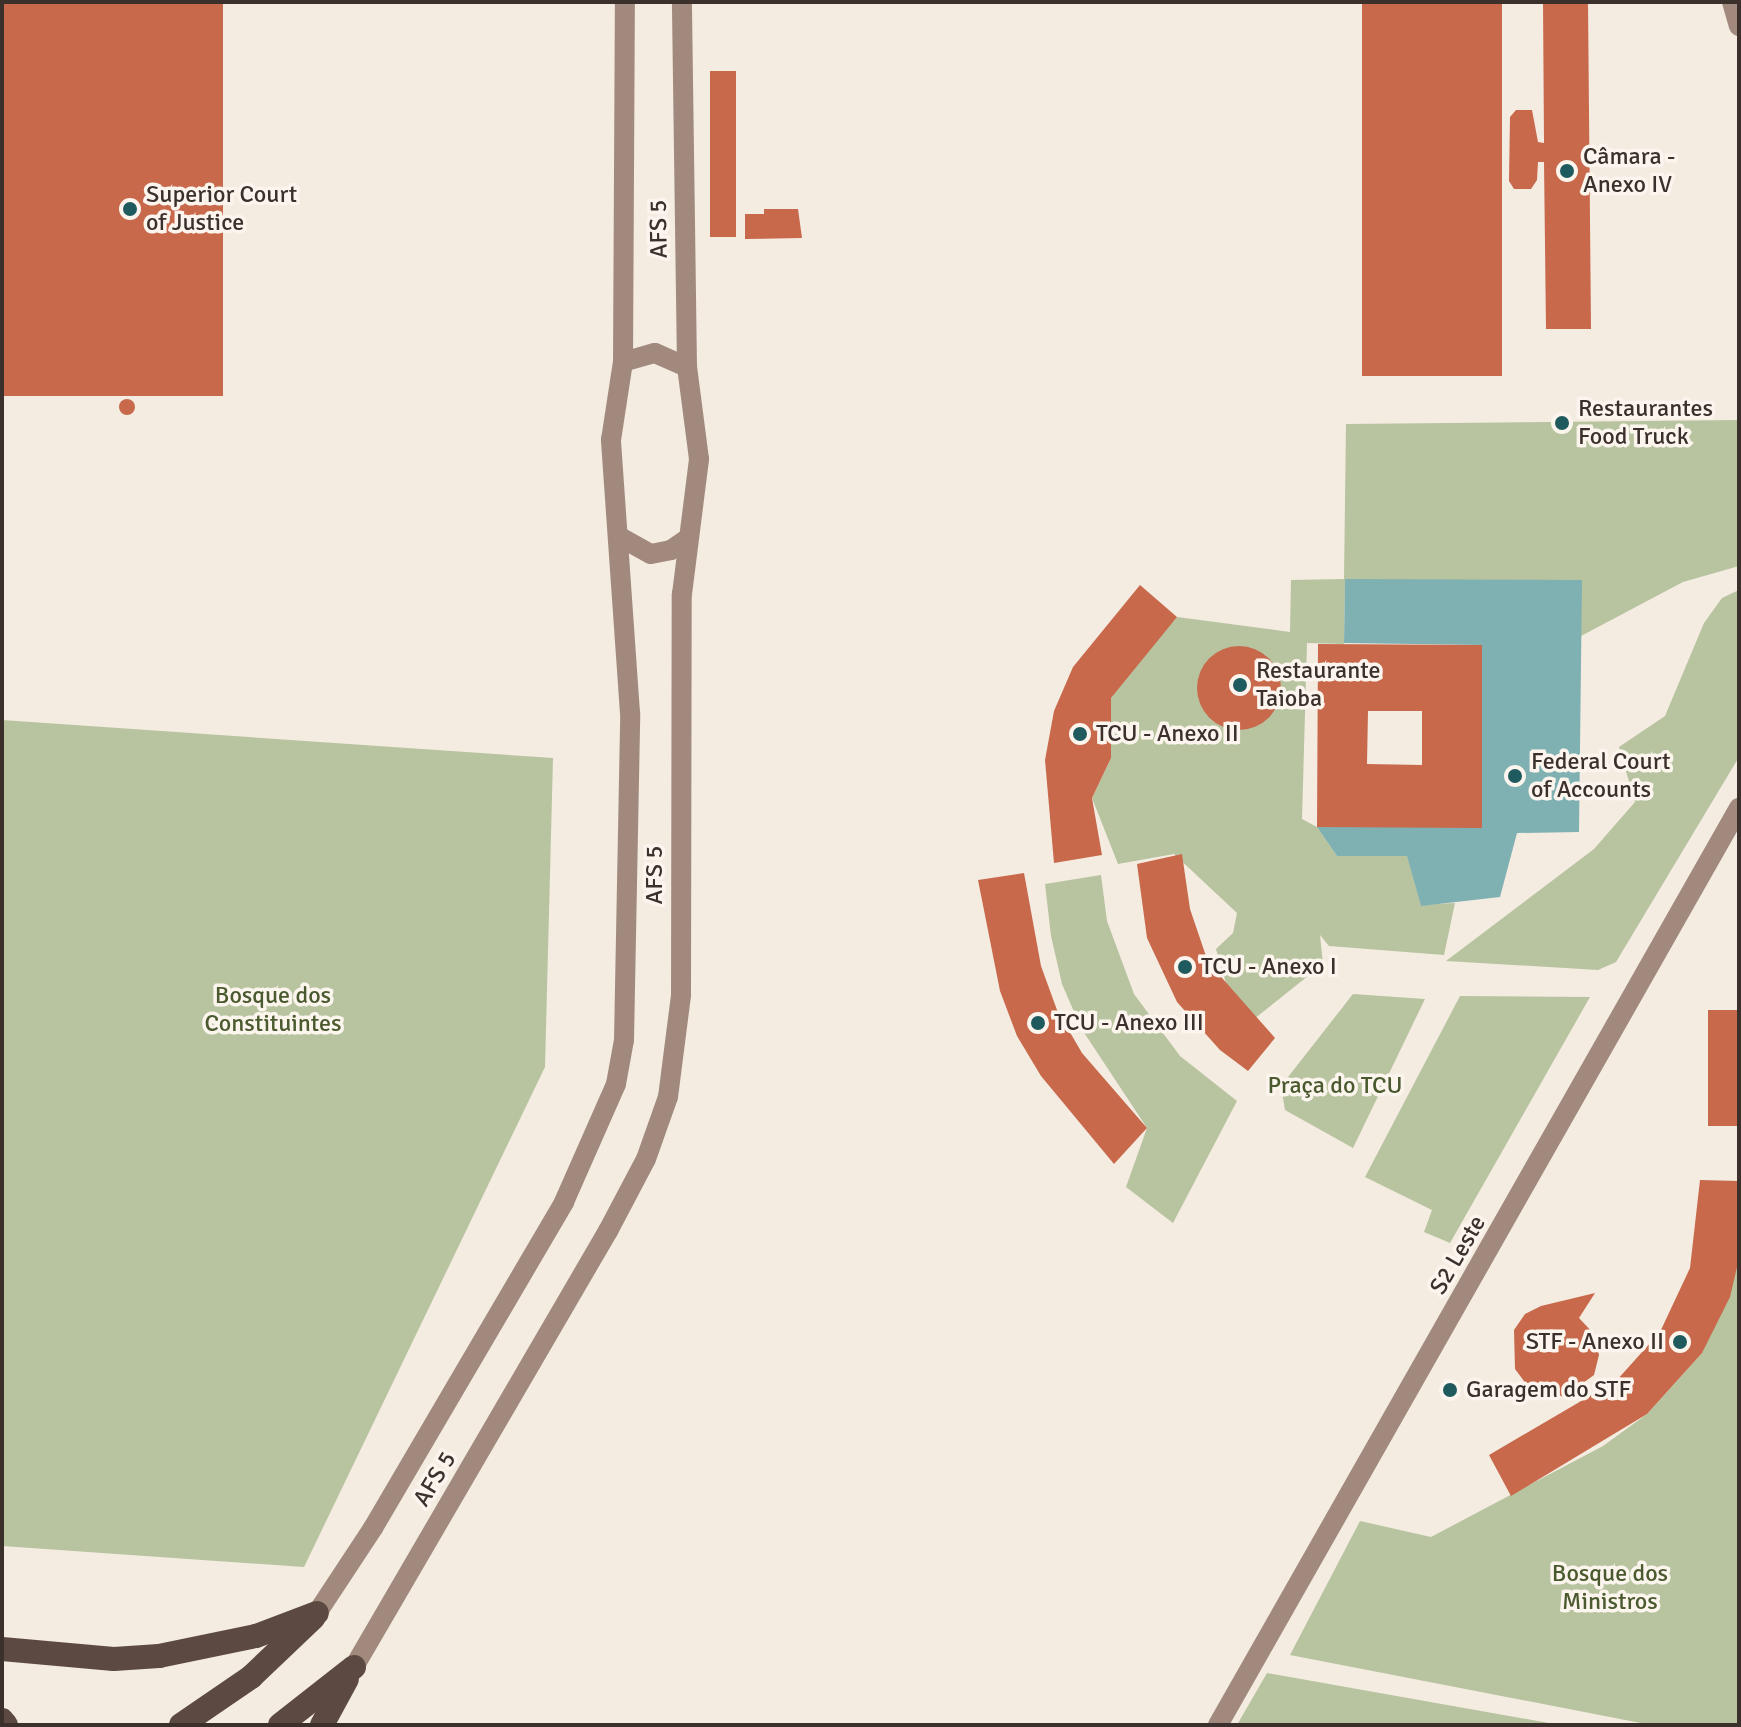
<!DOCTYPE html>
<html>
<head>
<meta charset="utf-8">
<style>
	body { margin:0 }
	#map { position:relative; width:1741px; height:1727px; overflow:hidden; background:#f4ebe1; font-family:Signika,sans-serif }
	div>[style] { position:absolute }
	.green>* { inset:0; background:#b8c4a0 }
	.water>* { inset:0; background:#7fb0b2 }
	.building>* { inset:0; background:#c8694b; transform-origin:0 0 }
	.round { border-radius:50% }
	.secondary>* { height:20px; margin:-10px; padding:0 10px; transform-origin:10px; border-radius:10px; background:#a18a7d }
	.highway>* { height:24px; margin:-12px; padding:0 12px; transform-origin:12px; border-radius:12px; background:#5c4a42 }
	.dots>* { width:22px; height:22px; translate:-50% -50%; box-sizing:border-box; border:4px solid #fbf5ee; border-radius:50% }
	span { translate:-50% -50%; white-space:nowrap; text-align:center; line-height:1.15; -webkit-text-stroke:7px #fbf5ee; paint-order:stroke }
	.poi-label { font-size:24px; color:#3b302b }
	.left { translate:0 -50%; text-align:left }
	.right { translate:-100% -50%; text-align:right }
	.street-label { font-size:24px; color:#3b302b }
	.park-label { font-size:24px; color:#4a5a2e }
	.frame { position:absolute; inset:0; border:4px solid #3b302b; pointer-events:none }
</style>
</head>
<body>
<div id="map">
	<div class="green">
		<i style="clip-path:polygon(1739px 420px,1739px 566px,1683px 582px,1581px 636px,1581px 580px,1345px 580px,1344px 644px,1307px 643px,1302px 819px,1317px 827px,1337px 856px,1407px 855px,1421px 905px,1455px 903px,1444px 955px,1329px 946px,1320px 935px,1323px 964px,1254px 1019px,1228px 990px,1216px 949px,1233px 933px,1237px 913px,1174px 854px,1118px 864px,1092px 798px,1111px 758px,1111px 698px,1138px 658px,1177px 617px,1290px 632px,1291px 580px,1344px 579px,1346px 424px)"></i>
		<i style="clip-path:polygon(1739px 590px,1739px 757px,1616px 962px,1598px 970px,1446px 961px,1594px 849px,1635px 802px,1619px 747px,1665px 716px,1704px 623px,1722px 598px)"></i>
		<i style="clip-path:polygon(2px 720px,553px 758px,545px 1067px,304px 1567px,2px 1546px)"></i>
		<i style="clip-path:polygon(1101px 875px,1107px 921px,1134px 994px,1180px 1056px,1237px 1101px,1173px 1223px,1126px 1187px,1147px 1128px,1081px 1028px,1062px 984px,1051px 936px,1045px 884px)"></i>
		<i style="clip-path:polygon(1353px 994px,1425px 999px,1353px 1148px,1285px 1110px,1281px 1086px)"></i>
		<i style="clip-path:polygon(1460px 996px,1590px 997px,1450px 1243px,1424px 1232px,1432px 1210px,1365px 1177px)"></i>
		<i style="clip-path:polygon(1739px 1259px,1739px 1725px,1651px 1725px,1290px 1655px,1360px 1521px,1431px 1537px,1603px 1446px,1647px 1414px,1701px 1354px,1728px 1299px)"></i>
		<i style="clip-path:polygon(1267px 1673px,1560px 1725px,1237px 1725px)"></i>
	</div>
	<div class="water">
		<i style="clip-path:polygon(1345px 579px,1582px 580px,1579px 832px,1517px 833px,1500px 897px,1421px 906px,1407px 856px,1337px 856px,1317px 827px,1482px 827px,1482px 645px,1344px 643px)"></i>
	</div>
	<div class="building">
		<i style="left:2px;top:2px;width:221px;height:394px"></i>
		<i style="left:1362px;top:2px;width:140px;height:374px"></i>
		<i style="clip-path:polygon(1543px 2px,1588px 2px,1591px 329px,1546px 329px,1544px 162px,1538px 162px,1537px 180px,1531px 189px,1514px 189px,1509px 181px,1510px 117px,1516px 110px,1532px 110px,1538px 142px,1544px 143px)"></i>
		<i style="left:710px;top:71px;width:26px;height:166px"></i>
		<i style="clip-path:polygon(764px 209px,798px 209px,802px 238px,745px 239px,745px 214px,764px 214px)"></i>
		<i class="round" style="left:119px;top:399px;width:16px;height:16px"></i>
		<i style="clip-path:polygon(1140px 585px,1177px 617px,1111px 698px,1111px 758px,1092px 798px,1102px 855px,1054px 863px,1045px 760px,1054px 711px,1073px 667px)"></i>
		<i style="clip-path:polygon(evenodd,1318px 644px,1482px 645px,1482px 828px,1317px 827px,1318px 644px,1368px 711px,1422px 711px,1422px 765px,1367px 764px,1368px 711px)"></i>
		<i class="round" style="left:1197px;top:646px;width:84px;height:84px"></i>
		<i style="clip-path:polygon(1182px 854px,1190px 909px,1208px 962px,1275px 1038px,1248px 1071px,1220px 1050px,1177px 1002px,1147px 938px,1137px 864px)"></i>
		<i style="clip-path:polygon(1024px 873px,1041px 966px,1057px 1010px,1082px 1053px,1147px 1128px,1114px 1164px,1041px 1076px,1017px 1036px,1000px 991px,978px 880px)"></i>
		<i style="left:1708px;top:1010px;width:31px;height:116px"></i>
		<i style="clip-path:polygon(1700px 1180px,1739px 1181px,1739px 1259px,1730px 1297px,1702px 1353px,1647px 1414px,1511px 1496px,1489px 1455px,1617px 1380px,1660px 1332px,1690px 1268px)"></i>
		<i style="clip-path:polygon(1595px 1293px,1579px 1318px,1594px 1334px,1599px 1355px,1594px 1375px,1565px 1396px,1548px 1397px,1530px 1389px,1515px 1369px,1514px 1330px,1525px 1314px,1541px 1306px)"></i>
	</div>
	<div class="secondary">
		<i style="left:1732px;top:2px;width:25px;rotate:74deg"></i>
		<i style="left:623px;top:362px;width:33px;rotate:-16deg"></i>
		<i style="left:655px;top:353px;width:35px;rotate:24deg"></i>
		<i style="left:620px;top:537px;width:35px;rotate:29deg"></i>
		<i style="left:651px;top:554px;width:20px;rotate:-11deg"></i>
		<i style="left:671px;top:550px;width:19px;rotate:-35deg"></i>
		<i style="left:317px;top:1613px;width:102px;rotate:-56.6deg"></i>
		<i style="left:373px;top:1528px;width:378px;rotate:-59.6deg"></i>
		<i style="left:564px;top:1202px;width:129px;rotate:-66.2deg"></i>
		<i style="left:616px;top:1084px;width:45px;rotate:-79.7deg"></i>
		<i style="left:624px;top:1040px;width:327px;rotate:-88.9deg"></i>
		<i style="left:630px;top:713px;width:274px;rotate:-94deg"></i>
		<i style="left:611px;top:440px;width:79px;rotate:-81.3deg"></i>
		<i style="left:623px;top:362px;width:360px;rotate:-89.7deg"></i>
		<i style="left:354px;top:1667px;width:505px;rotate:-59.78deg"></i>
		<i style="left:608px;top:1231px;width:81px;rotate:-62.2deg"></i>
		<i style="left:646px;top:1159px;width:66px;rotate:-70.5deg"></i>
		<i style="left:668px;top:1097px;width:103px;rotate:-82.7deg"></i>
		<i style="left:681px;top:995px;width:401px;rotate:-89.9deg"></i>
		<i style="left:682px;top:594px;width:136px;rotate:-82.8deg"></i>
		<i style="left:699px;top:459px;width:93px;rotate:-97.4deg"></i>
		<i style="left:687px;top:367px;width:365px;rotate:-90.8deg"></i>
		<i style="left:1218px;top:1725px;width:1055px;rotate:-60.4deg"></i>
	</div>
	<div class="highway">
		<i style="left:2px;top:1649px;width:112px;rotate:5.1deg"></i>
		<i style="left:114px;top:1659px;width:45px;rotate:-3.8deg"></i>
		<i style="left:159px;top:1656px;width:99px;rotate:-11.7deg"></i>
		<i style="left:256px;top:1636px;width:65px;rotate:-20.7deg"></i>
		<i style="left:2px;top:1720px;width:6px;rotate:51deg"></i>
		<i style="left:181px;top:1725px;width:85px;rotate:-34.4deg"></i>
		<i style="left:251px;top:1677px;width:86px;rotate:-43.6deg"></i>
		<i style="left:280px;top:1725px;width:94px;rotate:-38.1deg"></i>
		<i style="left:322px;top:1725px;width:52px;rotate:-61.5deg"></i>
	</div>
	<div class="dots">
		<i style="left:1567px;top:171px;background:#1f5a5e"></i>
		<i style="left:130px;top:209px;background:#1f5a5e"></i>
		<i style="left:1562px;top:423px;background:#1f5a5e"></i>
		<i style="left:1240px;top:685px;background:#1f5a5e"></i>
		<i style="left:1080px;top:734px;background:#1f5a5e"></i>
		<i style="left:1515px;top:776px;background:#1f5a5e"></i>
		<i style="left:1185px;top:967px;background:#1f5a5e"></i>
		<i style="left:1038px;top:1023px;background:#1f5a5e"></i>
		<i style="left:1680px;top:1342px;background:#1f5a5e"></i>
		<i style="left:1450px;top:1390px;background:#1f5a5e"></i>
	</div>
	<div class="poi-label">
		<span class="left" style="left:1583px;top:171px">Câmara -<br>Anexo IV</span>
		<span class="left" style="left:146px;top:209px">Superior Court<br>of Justice</span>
		<span class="left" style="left:1578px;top:423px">Restaurantes<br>Food Truck</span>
		<span class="left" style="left:1256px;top:685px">Restaurante<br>Taioba</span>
		<span class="left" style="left:1096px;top:734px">TCU - Anexo II</span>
		<span class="left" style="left:1531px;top:776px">Federal Court<br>of Accounts</span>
		<span class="left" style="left:1201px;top:967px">TCU - Anexo I</span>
		<span class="left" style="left:1054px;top:1023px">TCU - Anexo III</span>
		<span class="right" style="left:1664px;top:1342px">STF - Anexo II</span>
		<span class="left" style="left:1466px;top:1390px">Garagem do STF</span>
	</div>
	<div class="street-label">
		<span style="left:659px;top:229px;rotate:-91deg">AFS 5</span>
		<span style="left:655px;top:875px;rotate:-90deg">AFS 5</span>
		<span style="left:1458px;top:1255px;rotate:-60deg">S2 Leste</span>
		<span style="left:435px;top:1479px;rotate:-59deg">AFS 5</span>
	</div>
	<div class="park-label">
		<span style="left:273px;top:1010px">Bosque dos<br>Constituintes</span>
		<span style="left:1335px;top:1086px">Praça do TCU</span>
		<span style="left:1610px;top:1588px">Bosque dos<br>Ministros</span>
	</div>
	<div class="frame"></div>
</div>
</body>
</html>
